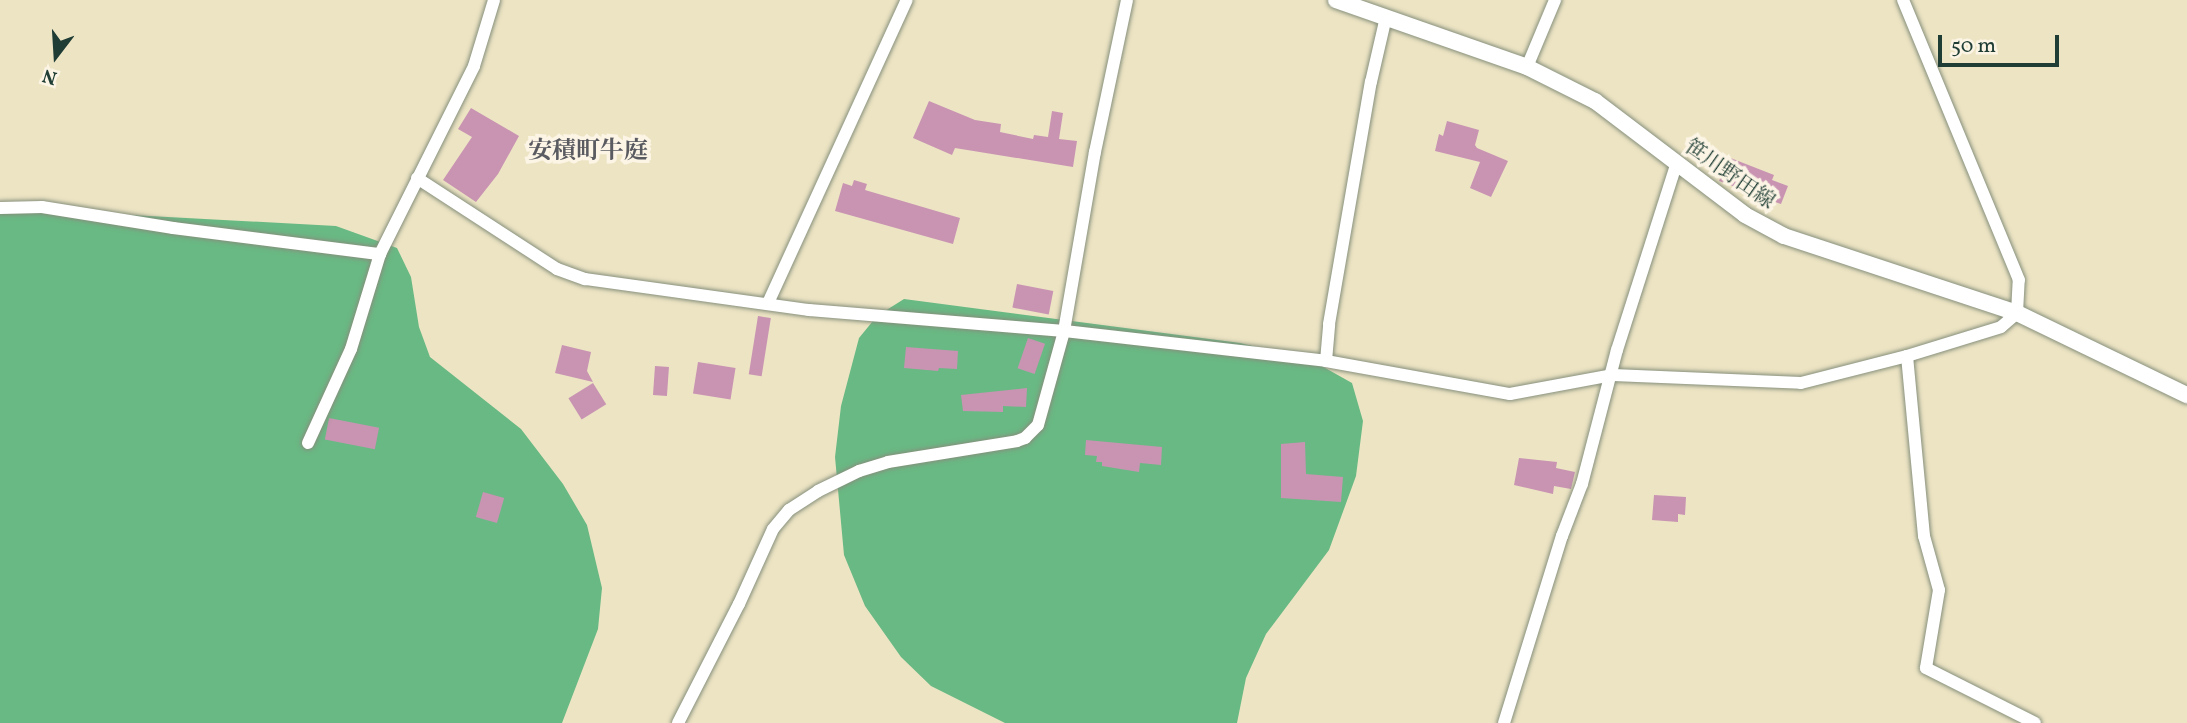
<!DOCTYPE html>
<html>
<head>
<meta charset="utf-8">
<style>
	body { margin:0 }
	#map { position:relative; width:2187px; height:723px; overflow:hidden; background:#ede4c4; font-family:Vollkorn,"Noto Serif JP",serif }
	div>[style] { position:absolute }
	.forest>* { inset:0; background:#69b984 }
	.building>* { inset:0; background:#c894b2; transform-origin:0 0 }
	.roads { filter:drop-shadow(0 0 2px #86907c) drop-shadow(0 0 2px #86907c) }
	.minor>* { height:12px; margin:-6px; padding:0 6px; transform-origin:6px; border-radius:6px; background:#fff }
	.tertiary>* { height:16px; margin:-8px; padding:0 8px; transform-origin:8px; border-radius:8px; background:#fff }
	span { translate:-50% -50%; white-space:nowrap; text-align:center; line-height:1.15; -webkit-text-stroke:7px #fcf5e5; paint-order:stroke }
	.street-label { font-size:21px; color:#1f3d34 }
	.quarter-label { font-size:24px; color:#5a5b60; font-weight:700 }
	.north { position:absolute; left:21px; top:21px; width:70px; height:70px; -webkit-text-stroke:5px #fcf5e5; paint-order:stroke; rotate:197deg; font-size:19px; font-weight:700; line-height:28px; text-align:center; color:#1f3d34 }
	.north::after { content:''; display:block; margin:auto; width:24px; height:32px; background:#1f3d34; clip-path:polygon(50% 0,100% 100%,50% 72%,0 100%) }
	.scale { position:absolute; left:1938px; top:35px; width:121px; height:32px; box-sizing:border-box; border:4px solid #1f3d34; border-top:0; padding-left:9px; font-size:21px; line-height:24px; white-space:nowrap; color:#1f3d34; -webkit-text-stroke:5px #fcf5e5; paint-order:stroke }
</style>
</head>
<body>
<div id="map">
	<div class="forest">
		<i style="clip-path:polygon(0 208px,336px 226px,397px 248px,411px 277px,419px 327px,430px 357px,521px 429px,563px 484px,587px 525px,602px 588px,598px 629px,562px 723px,0 723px)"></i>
		<i style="clip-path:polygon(904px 299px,1240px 343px,1311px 360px,1352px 383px,1363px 421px,1356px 476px,1329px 550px,1266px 634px,1246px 678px,1237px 723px,1005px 723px,931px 686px,901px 657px,865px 606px,844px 555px,835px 457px,841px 406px,859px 338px,877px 316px)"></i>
	</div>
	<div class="building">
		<i style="clip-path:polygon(929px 101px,975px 120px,1001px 124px,1000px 132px,1033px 139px,1034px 135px,1048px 137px,1052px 111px,1063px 113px,1059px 139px,1077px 141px,1073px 167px,955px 148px,952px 155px,913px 138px)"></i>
		<i style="clip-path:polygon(471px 108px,519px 136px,498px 174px,476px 202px,443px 180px,472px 137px,458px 129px)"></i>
		<i style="clip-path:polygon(1447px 121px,1479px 130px,1475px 145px,1477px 148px,1508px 161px,1491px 197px,1470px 188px,1480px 162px,1435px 151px,1439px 134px,1443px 136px)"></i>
		<i style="clip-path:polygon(1728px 157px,1774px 175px,1772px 180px,1788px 186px,1781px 204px,1719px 181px)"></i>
		<i style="clip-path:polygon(854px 180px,867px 184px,865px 190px,960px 218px,953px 244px,835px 211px,843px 183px,852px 186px)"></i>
		<i style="left:1017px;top:284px;width:37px;height:24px;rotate:11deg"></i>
		<i style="left:758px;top:316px;width:13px;height:59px;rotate:9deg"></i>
		<i style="left:1028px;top:338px;width:18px;height:32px;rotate:19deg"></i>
		<i style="clip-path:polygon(562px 345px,591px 352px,587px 371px,593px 382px,555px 373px)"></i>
		<i style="clip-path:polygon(906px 347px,958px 351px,957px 369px,939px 368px,938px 371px,904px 368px)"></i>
		<i style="left:698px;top:362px;width:38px;height:32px;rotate:9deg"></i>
		<i style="left:655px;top:366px;width:14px;height:29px;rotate:4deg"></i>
		<i style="left:593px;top:383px;width:25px;height:29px;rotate:58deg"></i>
		<i style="clip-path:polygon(1027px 388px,1026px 407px,1003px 406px,1003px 412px,963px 411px,961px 395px)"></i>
		<i style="left:329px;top:418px;width:51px;height:22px;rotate:11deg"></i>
		<i style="clip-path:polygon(1086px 440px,1162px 447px,1161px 465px,1140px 463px,1139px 472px,1102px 466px,1102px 462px,1096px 462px,1097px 456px,1085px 455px)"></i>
		<i style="clip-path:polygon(1305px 442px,1306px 474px,1343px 477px,1341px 502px,1281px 498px,1281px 444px)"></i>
		<i style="clip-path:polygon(1519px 458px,1557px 462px,1556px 468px,1575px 472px,1571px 489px,1554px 486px,1553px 494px,1514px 485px)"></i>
		<i style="left:483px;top:492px;width:22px;height:26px;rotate:16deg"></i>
		<i style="clip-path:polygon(1654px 495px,1686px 497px,1685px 515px,1678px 514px,1678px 522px,1652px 520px)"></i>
	</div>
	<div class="roads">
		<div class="minor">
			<i style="left:1527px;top:67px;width:73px;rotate:-67.3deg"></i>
			<i style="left:417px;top:178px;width:167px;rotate:33deg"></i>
			<i style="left:557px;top:269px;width:30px;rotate:20deg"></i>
			<i style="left:585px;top:279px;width:226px;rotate:7.9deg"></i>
			<i style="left:809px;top:310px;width:256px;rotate:4.7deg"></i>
			<i style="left:1064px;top:331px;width:264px;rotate:6.5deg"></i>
			<i style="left:1326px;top:361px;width:187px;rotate:10.2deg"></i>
			<i style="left:1510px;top:394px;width:105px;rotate:-10.5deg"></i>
			<i style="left:1613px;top:375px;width:188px;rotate:2.4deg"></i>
			<i style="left:1801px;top:383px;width:109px;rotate:-14.3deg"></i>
			<i style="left:1907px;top:356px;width:98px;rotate:-17.1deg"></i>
			<i style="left:2001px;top:327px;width:21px;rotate:-41deg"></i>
			<i style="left:2017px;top:313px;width:33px;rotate:-87deg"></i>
			<i style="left:2019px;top:280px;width:303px;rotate:-112.5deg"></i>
			<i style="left:0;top:208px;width:42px;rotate:-1.4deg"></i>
			<i style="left:42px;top:207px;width:133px;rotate:9.1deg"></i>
			<i style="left:173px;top:228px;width:209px;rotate:7.2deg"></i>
			<i style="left:768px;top:303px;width:333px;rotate:-65.4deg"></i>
			<i style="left:1907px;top:356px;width:181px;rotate:84.6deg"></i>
			<i style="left:1924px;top:536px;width:56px;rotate:74.5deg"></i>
			<i style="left:1939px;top:590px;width:79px;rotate:99.5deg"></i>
			<i style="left:1926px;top:668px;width:122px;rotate:26.8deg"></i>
			<i style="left:1326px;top:361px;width:37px;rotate:-85deg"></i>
			<i style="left:1329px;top:324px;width:246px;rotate:-80.2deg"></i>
			<i style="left:1371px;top:82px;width:67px;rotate:-77deg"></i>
			<i style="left:308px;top:443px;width:103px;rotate:-65.4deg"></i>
			<i style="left:351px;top:349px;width:99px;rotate:-73deg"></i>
			<i style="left:380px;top:254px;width:210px;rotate:-63.4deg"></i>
			<i style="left:474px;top:66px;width:69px;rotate:-73.1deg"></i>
			<i style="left:678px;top:723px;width:134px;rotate:-62.9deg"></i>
			<i style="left:739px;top:604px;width:82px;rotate:-65.6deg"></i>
			<i style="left:773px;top:529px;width:25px;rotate:-50deg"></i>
			<i style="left:789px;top:510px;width:35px;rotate:-33deg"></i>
			<i style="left:818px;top:491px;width:46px;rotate:-26deg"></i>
			<i style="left:859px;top:471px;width:30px;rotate:-17deg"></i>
			<i style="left:888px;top:462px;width:131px;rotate:-9.2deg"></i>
			<i style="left:1017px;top:441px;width:9px;rotate:-21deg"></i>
			<i style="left:1025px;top:438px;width:18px;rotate:-45deg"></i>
			<i style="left:1038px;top:425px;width:98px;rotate:-74.5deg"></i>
			<i style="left:1064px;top:331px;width:182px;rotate:-80.2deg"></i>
			<i style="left:1095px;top:152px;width:155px;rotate:-78.1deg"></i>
			<i style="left:1504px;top:723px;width:196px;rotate:-72.8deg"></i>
			<i style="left:1562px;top:536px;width:56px;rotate:-69deg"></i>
			<i style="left:1582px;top:484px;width:138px;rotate:-75.4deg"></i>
			<i style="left:1617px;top:350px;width:194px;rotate:-72.3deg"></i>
		</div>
		<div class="tertiary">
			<i style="left:1336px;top:0;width:202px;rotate:19.3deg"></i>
			<i style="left:1527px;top:67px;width:76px;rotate:26.6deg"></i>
			<i style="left:1595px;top:101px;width:188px;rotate:37.2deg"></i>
			<i style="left:1745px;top:215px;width:44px;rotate:28.3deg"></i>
			<i style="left:1784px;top:236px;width:245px;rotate:18.3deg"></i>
			<i style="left:2017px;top:313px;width:189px;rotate:25.8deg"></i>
		</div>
	</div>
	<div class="street-label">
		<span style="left:1729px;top:175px;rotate:35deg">笹川野田線</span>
	</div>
	<div class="quarter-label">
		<span style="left:588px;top:153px">安積町牛庭</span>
	</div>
	<div class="north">N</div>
	<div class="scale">50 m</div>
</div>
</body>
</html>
